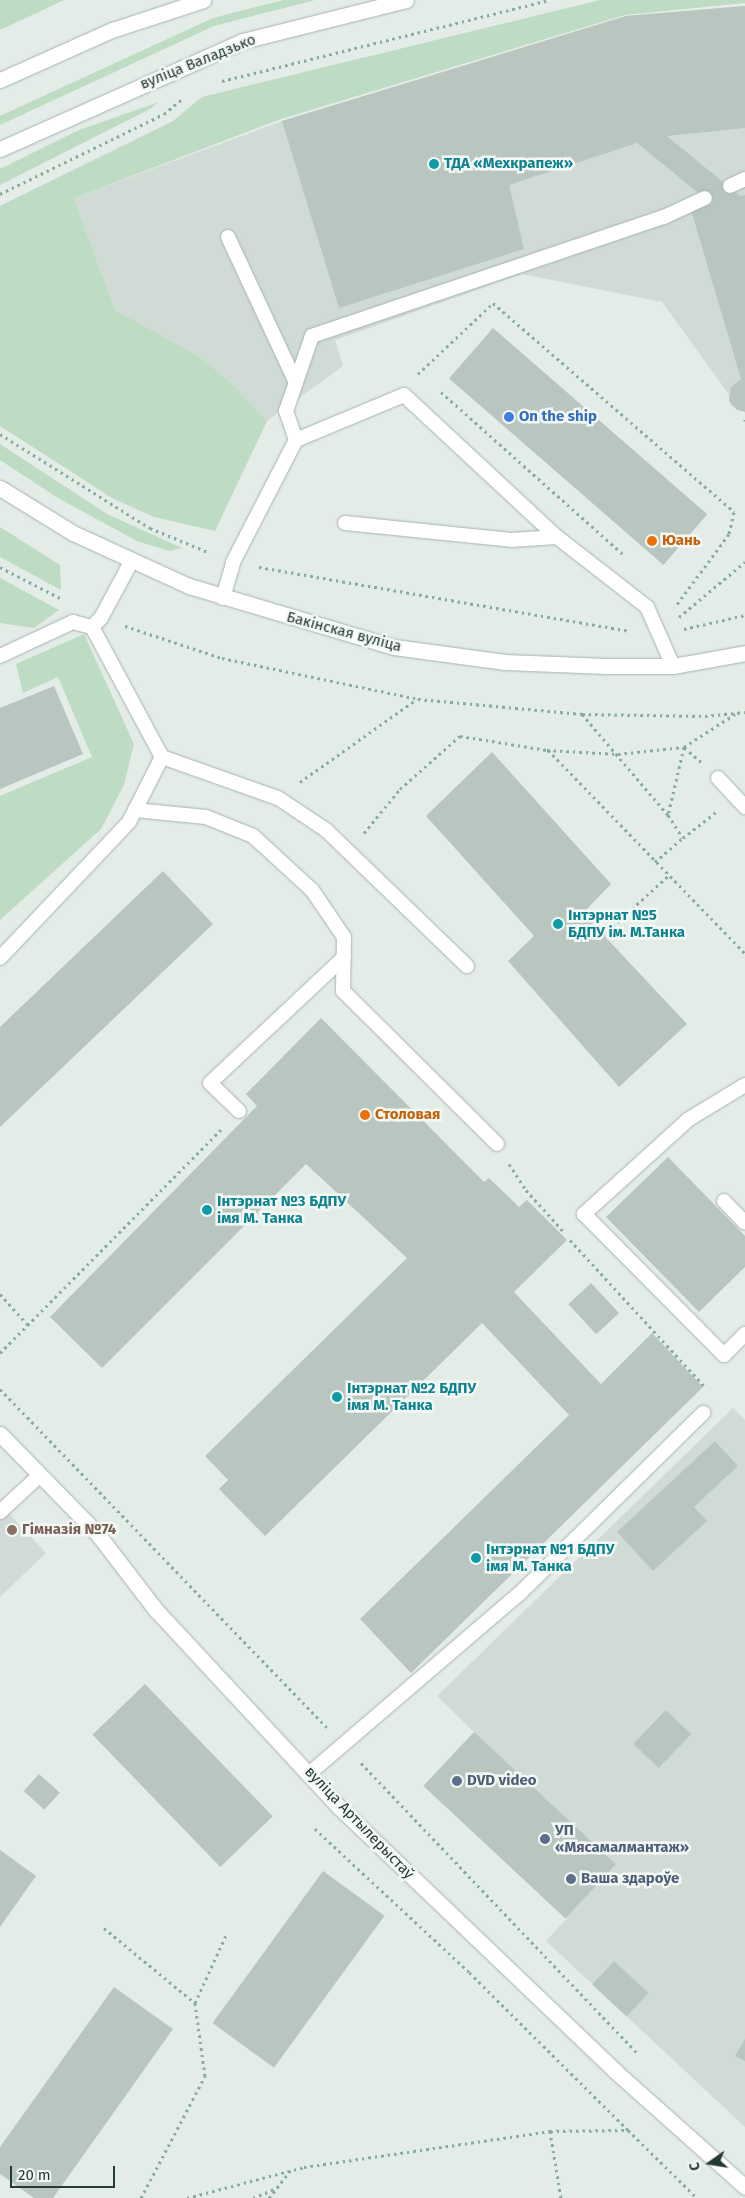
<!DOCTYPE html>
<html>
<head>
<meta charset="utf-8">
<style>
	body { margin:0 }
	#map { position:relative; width:745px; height:2198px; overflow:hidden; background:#e3ece7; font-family:"Fira Sans",sans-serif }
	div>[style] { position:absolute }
	.built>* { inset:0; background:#d1dbd6 }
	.green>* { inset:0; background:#bedbc3 }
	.building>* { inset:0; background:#b9c6c0; transform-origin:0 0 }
	.path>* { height:3px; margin-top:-1.5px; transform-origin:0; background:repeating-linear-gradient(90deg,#86ad9d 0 2.5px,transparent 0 6.5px) }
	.roads { filter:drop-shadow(0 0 1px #a6b3ad) drop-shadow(0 0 1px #a6b3ad) }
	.service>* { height:14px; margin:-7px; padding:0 7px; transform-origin:7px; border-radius:7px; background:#fff }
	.minor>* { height:15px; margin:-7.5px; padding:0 7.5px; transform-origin:7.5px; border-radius:7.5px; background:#fff }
	.secondary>* { height:15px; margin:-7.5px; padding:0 7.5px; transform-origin:7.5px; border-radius:7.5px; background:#fff }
	.dots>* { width:14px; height:14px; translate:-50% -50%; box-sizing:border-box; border:2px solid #f3f8f5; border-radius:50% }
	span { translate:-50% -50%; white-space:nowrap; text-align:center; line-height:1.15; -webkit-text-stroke:5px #f3f8f5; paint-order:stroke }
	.street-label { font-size:15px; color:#243b33 }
	.culture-label { font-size:15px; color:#0d838f; font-weight:700 }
	.left { translate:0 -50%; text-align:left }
	.shop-label { font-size:15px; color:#366cbe; font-weight:700 }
	.food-label { font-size:15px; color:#c56008; font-weight:700 }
	.education-label { font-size:15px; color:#785e54; font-weight:700 }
	.service-label { font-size:15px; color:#4e5e75; font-weight:700 }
	.north { position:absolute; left:685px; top:2138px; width:50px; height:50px; -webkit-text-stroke:4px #f3f8f5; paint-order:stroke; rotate:257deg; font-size:14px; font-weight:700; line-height:20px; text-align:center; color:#243b33 }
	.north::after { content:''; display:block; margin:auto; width:18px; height:22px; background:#243b33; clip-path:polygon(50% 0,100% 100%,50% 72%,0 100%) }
	.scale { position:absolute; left:10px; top:2166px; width:105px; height:22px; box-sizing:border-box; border:2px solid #243b33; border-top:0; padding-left:6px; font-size:15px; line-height:18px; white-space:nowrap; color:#243b33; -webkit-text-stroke:4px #f3f8f5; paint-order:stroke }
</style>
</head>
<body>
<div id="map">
	<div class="built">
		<i style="clip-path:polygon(745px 6px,745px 412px,731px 406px,728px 393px,662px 302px,522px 274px,335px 340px,343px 366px,267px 421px,229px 381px,197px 355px,115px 310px,74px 198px,282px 121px,626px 16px)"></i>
		<i style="clip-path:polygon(733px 1408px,745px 1420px,745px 2127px,546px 1941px,567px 1918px,423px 1786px,474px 1732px,437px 1696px)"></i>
		<i style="clip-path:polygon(0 1504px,46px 1553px,0 1597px)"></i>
	</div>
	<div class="green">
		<i style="clip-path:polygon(0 0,64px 0,0 30px)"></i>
		<i style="clip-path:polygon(283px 0,315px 0,214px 26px,0 125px,0 116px,213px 18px)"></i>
		<i style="clip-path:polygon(600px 0,745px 0,745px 3px,625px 15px,281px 119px,74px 198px,115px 310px,197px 355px,229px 381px,267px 421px,215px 531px,154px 517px,112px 498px,0 426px,0 206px,173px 121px,202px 97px)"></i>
		<i style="clip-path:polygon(159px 102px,150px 109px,0 185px,0 169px,79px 130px)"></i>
		<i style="clip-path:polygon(0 444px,107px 514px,182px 548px,169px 551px,137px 541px,58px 498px,0 460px)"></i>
		<i style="clip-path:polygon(0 527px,60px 565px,61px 590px,0 557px)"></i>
		<i style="clip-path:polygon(0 578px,59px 610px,34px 628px,0 623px)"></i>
		<i style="clip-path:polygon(84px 634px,134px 744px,124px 785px,101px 829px,0 920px,0 796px,92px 757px,58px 677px,23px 693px,16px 664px)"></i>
	</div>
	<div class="building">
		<i style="clip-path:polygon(745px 6px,745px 128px,667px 136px,740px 196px,745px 195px,745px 412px,737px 410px,729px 401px,731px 387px,741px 379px,691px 210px,712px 204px,637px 143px,509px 185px,524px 249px,339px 308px,282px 121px,626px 16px)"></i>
		<i style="left:493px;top:328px;width:284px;height:67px;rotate:41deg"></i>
		<i style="clip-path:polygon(54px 686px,83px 754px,0 789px,0 708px)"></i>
		<i style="clip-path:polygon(492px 752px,611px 884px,583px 913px,687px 1024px,619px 1087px,508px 961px,534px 936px,426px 816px)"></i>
		<i style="clip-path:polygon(163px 871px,213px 924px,0 1127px,0 1027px)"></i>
		<i style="clip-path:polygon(321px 1018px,484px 1182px,489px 1178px,519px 1207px,527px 1200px,567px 1240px,514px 1292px,601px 1384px,652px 1333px,703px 1387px,411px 1673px,360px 1619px,569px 1415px,482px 1323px,265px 1536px,219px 1489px,228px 1480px,205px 1456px,407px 1258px,306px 1164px,102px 1368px,50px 1317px,257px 1106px,246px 1094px)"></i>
		<i style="clip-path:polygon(668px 1157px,745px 1236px,745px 1267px,699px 1312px,606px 1217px)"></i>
		<i style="left:591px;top:1283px;width:41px;height:31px;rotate:47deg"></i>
		<i style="clip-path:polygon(715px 1441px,738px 1466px,694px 1507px,707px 1521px,653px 1571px,617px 1532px)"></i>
		<i style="left:145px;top:1684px;width:184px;height:73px;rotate:46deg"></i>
		<i style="left:666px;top:1710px;width:35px;height:47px;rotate:44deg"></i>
		<i style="left:474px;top:1732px;width:194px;height:74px;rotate:43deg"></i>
		<i style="left:39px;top:1774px;width:28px;height:23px;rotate:42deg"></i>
		<i style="clip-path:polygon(0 1850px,36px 1876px,0 1927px)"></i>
		<i style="left:323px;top:1871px;width:76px;height:188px;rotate:36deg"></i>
		<i style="left:614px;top:1961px;width:47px;height:32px;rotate:43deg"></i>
		<i style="clip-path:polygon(114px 1987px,173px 2029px,53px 2198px,34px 2198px,0 2174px,0 2147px)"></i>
		<i style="clip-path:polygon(745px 2039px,745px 2061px,735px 2056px)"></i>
	</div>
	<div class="path">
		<i style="left:222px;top:81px;width:337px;rotate:-13.9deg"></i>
		<i style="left:0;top:194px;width:182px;rotate:-26deg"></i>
		<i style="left:164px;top:114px;width:25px;rotate:-40deg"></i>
		<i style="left:418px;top:374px;width:103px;rotate:-43.4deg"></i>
		<i style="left:493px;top:303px;width:319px;rotate:40.9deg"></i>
		<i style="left:734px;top:512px;width:23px;rotate:103deg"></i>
		<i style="left:729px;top:534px;width:91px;rotate:126.5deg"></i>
		<i style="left:441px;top:392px;width:244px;rotate:41.7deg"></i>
		<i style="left:745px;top:419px;width:2px;rotate:90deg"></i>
		<i style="left:0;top:434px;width:177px;rotate:32.1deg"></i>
		<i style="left:150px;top:528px;width:65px;rotate:22.6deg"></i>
		<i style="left:0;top:567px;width:70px;rotate:27.3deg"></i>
		<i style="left:259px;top:567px;width:376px;rotate:9.8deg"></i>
		<i style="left:679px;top:617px;width:86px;rotate:-39.8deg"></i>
		<i style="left:125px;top:626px;width:102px;rotate:18.3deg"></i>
		<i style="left:222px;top:658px;width:200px;rotate:11.8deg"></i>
		<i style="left:418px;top:699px;width:165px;rotate:5.2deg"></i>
		<i style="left:582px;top:714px;width:123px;rotate:0.9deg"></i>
		<i style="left:705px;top:716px;width:40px;rotate:-5.7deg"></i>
		<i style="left:684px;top:629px;width:63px;rotate:-12.9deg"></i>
		<i style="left:582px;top:714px;width:133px;rotate:49.6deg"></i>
		<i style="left:548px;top:750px;width:283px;rotate:45.9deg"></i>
		<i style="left:701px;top:762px;width:23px;rotate:-139deg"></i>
		<i style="left:684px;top:747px;width:70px;rotate:103.2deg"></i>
		<i style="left:668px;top:815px;width:27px;rotate:57deg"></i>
		<i style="left:683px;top:838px;width:42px;rotate:-38.2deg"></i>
		<i style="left:300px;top:782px;width:143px;rotate:-35.4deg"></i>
		<i style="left:364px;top:833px;width:57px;rotate:-50.7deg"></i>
		<i style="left:400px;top:789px;width:80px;rotate:-41.5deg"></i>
		<i style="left:460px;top:736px;width:88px;rotate:9.1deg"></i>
		<i style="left:547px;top:750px;width:71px;rotate:3.2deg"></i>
		<i style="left:618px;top:754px;width:66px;rotate:-6.1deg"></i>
		<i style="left:684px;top:747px;width:61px;rotate:-32.9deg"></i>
		<i style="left:655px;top:862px;width:37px;rotate:-41deg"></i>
		<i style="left:603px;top:935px;width:88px;rotate:-42.2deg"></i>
		<i style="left:509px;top:1164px;width:31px;rotate:57deg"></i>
		<i style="left:526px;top:1190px;width:55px;rotate:47.9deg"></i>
		<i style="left:570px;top:1240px;width:201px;rotate:47.4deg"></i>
		<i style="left:0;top:1294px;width:42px;rotate:47.9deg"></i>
		<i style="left:0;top:1353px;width:314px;rotate:-45.3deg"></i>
		<i style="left:0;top:1389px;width:471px;rotate:46deg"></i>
		<i style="left:361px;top:1763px;width:399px;rotate:46.4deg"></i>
		<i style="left:104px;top:1928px;width:118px;rotate:39.5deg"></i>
		<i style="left:628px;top:2130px;width:97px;rotate:44.6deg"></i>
		<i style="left:550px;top:2131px;width:68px;rotate:80.7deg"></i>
		<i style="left:141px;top:2198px;width:138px;rotate:-62.3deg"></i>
		<i style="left:205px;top:2076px;width:74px;rotate:-97.8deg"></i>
		<i style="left:195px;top:2003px;width:77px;rotate:-65.4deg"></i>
		<i style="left:187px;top:2198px;width:121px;rotate:-14.8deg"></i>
		<i style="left:304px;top:2167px;width:249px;rotate:-8.3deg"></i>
		<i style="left:550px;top:2131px;width:78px;rotate:-0.7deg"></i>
		<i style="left:628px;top:2130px;width:224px;rotate:-135.2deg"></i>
		<i style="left:469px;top:1972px;width:212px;rotate:-137.1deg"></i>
		<i style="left:253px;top:2198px;width:26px;rotate:-23deg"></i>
		<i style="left:269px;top:2198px;width:37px;rotate:-52deg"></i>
	</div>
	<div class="roads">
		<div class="service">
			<i style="left:730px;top:186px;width:17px;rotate:-25deg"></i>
			<i style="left:228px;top:237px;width:161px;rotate:65deg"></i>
			<i style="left:296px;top:440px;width:31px;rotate:-109deg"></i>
			<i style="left:286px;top:411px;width:79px;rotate:-70.9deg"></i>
			<i style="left:312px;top:336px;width:372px;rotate:-18.7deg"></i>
			<i style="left:664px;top:217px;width:45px;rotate:-24.9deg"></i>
			<i style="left:345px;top:523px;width:167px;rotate:5.8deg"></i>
			<i style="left:511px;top:540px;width:46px;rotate:-3.7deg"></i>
			<i style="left:223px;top:598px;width:37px;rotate:-74deg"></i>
			<i style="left:233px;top:562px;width:137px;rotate:-62.7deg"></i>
			<i style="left:296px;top:440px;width:117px;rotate:-22.6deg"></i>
			<i style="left:404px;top:395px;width:209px;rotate:42.9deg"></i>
			<i style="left:557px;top:537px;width:114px;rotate:37.9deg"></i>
			<i style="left:647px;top:607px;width:64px;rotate:66.2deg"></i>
			<i style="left:0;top:656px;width:81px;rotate:-25deg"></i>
			<i style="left:73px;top:622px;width:20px;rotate:15deg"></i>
			<i style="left:92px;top:627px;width:13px;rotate:-45deg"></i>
			<i style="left:101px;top:618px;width:64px;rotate:-61.8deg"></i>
			<i style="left:162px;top:757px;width:123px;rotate:19.5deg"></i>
			<i style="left:278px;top:798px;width:58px;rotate:33.7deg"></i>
			<i style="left:326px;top:830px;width:196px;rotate:44deg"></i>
			<i style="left:718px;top:778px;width:40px;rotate:47deg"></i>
			<i style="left:135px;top:810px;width:71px;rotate:5.6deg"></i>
			<i style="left:206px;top:817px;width:51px;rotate:22deg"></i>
			<i style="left:253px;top:836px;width:80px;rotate:42.5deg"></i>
			<i style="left:312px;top:890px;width:57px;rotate:55.8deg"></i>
			<i style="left:344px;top:937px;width:54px;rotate:91.1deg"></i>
			<i style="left:343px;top:991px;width:217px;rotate:44.8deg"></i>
			<i style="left:0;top:958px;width:187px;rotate:-46.5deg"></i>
			<i style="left:129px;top:822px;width:73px;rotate:-63.1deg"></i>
			<i style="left:162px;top:757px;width:148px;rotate:-118.3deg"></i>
			<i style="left:745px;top:1085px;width:66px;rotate:148.7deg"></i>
			<i style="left:689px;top:1119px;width:142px;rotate:137.9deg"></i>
			<i style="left:584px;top:1214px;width:199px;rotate:45.2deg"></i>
			<i style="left:724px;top:1355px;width:30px;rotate:-45deg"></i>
			<i style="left:239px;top:1111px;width:40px;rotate:-136deg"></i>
			<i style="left:210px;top:1083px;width:184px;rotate:-43.2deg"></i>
			<i style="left:724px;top:1201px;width:30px;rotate:46deg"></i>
			<i style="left:0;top:1512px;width:54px;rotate:-42.8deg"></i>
			<i style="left:310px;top:1773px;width:274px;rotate:-40.6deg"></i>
			<i style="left:518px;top:1595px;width:260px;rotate:-44.5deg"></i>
		</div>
		<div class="minor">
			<i style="left:0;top:488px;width:86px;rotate:31.7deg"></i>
			<i style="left:73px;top:533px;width:128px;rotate:24.6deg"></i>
			<i style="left:189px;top:586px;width:214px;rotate:16.6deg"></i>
			<i style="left:394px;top:647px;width:112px;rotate:7.7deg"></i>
			<i style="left:505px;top:662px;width:101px;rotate:2.3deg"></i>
			<i style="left:606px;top:666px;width:67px"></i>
			<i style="left:673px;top:666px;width:73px;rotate:-10.2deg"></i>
			<i style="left:0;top:1434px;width:137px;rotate:45.6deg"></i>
			<i style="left:96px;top:1532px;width:97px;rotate:52.5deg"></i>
			<i style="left:155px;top:1609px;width:270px;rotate:47.1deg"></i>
			<i style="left:339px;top:1807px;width:382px;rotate:43.7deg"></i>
			<i style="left:615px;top:2071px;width:174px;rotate:41.7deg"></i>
		</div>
		<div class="secondary">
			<i style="left:0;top:80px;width:123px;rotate:-24.1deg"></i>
			<i style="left:112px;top:30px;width:96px;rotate:-18.2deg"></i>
			<i style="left:0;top:149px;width:266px;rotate:-24deg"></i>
			<i style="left:243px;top:41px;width:168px;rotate:-14.1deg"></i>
		</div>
	</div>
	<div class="dots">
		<i style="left:434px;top:164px;background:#0f9aa8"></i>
		<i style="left:509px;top:417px;background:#3f7fe0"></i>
		<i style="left:652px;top:541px;background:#e8710a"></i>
		<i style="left:558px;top:924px;background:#0f9aa8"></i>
		<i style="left:365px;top:1115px;background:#e8710a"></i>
		<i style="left:207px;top:1210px;background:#0f9aa8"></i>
		<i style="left:337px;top:1397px;background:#0f9aa8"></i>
		<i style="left:12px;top:1530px;background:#8d6e63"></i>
		<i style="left:476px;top:1558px;background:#0f9aa8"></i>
		<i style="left:457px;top:1781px;background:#5c6f8a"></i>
		<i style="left:545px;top:1839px;background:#5c6f8a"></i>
		<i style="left:571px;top:1879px;background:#5c6f8a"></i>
	</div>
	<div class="street-label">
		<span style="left:198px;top:62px;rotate:-22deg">вуліца Валадзько</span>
		<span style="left:344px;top:632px;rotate:15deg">Бакінская вуліца</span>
		<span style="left:359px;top:1823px;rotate:46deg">вуліца Артылерыстаў</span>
	</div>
	<div class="culture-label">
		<span class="left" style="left:444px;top:164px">ТДА «Мехкрапеж»</span>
		<span class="left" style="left:568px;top:924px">Інтэрнат №5<br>БДПУ ім. М.Танка</span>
		<span class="left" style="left:217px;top:1210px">Інтэрнат №3 БДПУ<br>імя М. Танка</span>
		<span class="left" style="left:347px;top:1397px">Інтэрнат №2 БДПУ<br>імя М. Танка</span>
		<span class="left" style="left:486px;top:1558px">Інтэрнат №1 БДПУ<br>імя М. Танка</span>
	</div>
	<div class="shop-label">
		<span class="left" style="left:519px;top:417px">On the ship</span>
	</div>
	<div class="food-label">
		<span class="left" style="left:662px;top:541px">Юань</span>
		<span class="left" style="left:375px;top:1115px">Столовая</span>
	</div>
	<div class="education-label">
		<span class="left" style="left:22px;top:1530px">Гімназія №74</span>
	</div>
	<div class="service-label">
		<span class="left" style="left:467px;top:1781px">DVD video</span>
		<span class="left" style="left:555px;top:1839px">УП<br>«Мясамалмантаж»</span>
		<span class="left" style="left:581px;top:1879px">Ваша здароўе</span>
	</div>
	<div class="north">С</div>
	<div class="scale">20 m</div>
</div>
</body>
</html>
